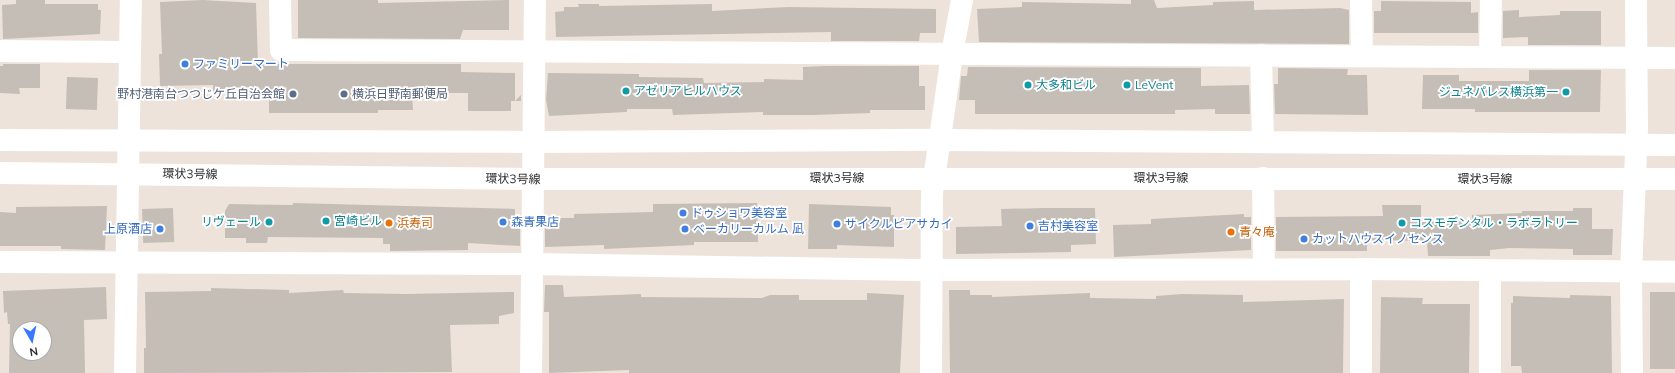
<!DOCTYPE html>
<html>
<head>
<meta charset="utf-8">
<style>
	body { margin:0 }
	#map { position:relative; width:1675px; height:373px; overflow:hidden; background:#ede3db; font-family:Mulish,"Noto Sans JP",sans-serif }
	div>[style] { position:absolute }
	.building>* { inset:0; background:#c5beb7; transform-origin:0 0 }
	.minor>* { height:22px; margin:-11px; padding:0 11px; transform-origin:11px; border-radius:11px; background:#fff }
	.dots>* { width:11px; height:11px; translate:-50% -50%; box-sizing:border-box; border:2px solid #fff; border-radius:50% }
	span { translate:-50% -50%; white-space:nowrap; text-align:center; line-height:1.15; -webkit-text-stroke:3.5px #fff; paint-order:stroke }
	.shop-label { font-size:12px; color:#366cbe }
	.left { translate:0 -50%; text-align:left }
	.right { translate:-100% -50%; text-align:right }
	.culture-label { font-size:12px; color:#0d838f }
	.service-label { font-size:12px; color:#4e5e75 }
	.street-label { font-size:12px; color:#2a2a2a }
	.food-label { font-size:12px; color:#c56008 }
	.north { position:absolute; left:12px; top:321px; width:40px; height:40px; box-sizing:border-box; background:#fff; border:1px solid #aaa; border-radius:50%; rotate:171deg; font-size:11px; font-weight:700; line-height:16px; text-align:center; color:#2a2a2a }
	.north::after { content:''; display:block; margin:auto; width:14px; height:18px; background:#3678ff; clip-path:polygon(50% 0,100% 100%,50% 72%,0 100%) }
</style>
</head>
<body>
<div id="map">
	<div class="building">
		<i style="clip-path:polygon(16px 0,45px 0,45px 4px,98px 4px,98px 10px,101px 10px,100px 34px,3px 39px,2px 5px,16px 4px)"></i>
		<i style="clip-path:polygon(203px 0,256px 3px,258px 64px,461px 64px,461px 72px,515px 73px,515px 101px,521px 95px,521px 101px,511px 101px,511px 111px,468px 111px,468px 93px,412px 93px,413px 110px,378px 110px,378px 113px,269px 113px,269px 93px,213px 93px,213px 85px,160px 86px,159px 54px,162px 54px,160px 2px)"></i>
		<i style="clip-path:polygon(298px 0,378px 0,378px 3px,509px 0,509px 30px,463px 30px,460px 39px,298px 38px)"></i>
		<i style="clip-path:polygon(1131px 0,1154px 0,1157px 8px,1213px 5px,1213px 2px,1254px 1px,1254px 10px,1340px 8px,1349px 10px,1349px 44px,979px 42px,977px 9px,1022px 7px,1022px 2px,1131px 4px)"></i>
		<i style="clip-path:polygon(1381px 1px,1471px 2px,1471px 13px,1478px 12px,1478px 33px,1374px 33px,1374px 11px,1381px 11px)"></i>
		<i style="clip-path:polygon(578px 4px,599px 4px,599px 6px,712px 4px,712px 11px,788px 7px,936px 9px,936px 33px,920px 33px,919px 41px,831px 41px,831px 32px,556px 37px,555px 12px,564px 11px,564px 7px,579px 7px)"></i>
		<i style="clip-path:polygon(1519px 10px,1519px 17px,1560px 15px,1560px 11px,1601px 11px,1601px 45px,1528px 45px,1528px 37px,1503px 38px,1503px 11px)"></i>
		<i style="clip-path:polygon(3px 64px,40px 64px,40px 88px,19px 88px,20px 94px,0 93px,0 66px,3px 66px)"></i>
		<i style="clip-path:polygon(826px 66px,919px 66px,919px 86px,925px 86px,925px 110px,870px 110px,870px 113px,813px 115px,763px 115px,763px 112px,673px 115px,672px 109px,627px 109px,627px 112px,549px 116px,546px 100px,548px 73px,639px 74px,639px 77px,703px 78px,704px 83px,764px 82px,764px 79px,803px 80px,803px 67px)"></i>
		<i style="clip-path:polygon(968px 67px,1201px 68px,1201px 86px,1249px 85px,1250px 114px,1215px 114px,1215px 109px,1175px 110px,1175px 114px,975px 114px,975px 100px,959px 100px,961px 76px,967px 76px)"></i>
		<i style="clip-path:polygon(1278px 68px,1348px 69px,1347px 75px,1367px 75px,1368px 115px,1275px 114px,1274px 84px,1278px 84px)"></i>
		<i style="clip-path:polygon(1529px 70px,1601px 70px,1600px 112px,1475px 112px,1475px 109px,1422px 109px,1423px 75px,1459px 75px,1459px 81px,1529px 81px)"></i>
		<i style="left:67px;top:77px;width:31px;height:32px;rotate:2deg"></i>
		<i style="clip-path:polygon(293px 203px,515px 209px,515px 219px,520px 219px,520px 246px,468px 243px,468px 250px,390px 251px,390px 244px,383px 244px,383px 238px,268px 237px,267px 243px,246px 243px,246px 238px,225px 238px,225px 211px,229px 204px,293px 205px)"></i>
		<i style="clip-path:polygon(757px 203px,758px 242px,694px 242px,694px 245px,604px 249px,604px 245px,545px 247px,545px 218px,574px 218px,574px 214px,653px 212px,653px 204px)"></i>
		<i style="clip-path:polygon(809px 204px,891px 207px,891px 215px,894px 215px,894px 247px,837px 245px,837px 249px,808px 249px)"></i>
		<i style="clip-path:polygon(1382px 205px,1421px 205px,1421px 222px,1472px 221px,1472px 215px,1522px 213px,1522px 211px,1573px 211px,1573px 208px,1592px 208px,1592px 229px,1613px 229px,1612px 255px,1573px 255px,1573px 249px,1509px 248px,1490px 250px,1490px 256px,1428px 256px,1427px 241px,1367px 240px,1367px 251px,1276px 251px,1276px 217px,1383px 216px)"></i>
		<i style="clip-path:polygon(107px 206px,105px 250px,61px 249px,61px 246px,0 246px,0 212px,16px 213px,16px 207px)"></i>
		<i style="left:173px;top:208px;width:34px;height:31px;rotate:88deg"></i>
		<i style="clip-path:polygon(1043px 208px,1095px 208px,1096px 244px,1071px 245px,1071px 252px,956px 254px,956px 227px,1002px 226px,1001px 209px)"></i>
		<i style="clip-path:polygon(1244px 214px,1244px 217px,1251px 217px,1251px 250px,1114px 257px,1113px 225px,1151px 224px,1151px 219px)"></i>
		<i style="clip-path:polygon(545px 285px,563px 285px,564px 297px,641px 294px,641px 297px,762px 298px,770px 295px,799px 295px,799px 300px,867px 300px,867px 293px,904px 295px,900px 373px,629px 373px,629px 370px,549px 373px,549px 312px,544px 312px)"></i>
		<i style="clip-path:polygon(evenodd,106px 287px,107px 319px,84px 320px,85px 373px,9px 373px,10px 324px,8px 324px,7px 312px,4px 313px,3px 291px,106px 287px,20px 329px,44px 329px,44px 353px,20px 353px,20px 329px)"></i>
		<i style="clip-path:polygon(211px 288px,289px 290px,289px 293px,343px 290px,344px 293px,406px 294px,514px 292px,514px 313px,499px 316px,499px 324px,450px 325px,452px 372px,144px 373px,144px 348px,146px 348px,145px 292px,211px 291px)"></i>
		<i style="clip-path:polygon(949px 290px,970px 290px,970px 295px,992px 295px,992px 297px,1090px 293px,1090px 298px,1156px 299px,1156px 296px,1182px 294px,1243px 295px,1243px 302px,1344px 299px,1343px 373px,950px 373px)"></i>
		<i style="left:1675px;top:292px;width:77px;height:25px;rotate:90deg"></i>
		<i style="clip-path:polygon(1570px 295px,1611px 296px,1612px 373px,1522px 373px,1521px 366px,1511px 366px,1511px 303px,1513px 303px,1513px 296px,1570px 298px)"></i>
		<i style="clip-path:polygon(1381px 297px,1423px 298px,1422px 304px,1470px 304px,1469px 373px,1380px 373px)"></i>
	</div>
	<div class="minor">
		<i style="left:280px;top:0;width:50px;rotate:88.9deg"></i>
		<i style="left:281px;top:50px;width:1394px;rotate:0.33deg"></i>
		<i style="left:1361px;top:0;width:56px;rotate:89deg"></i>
		<i style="left:0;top:51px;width:128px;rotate:0.4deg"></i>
		<i style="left:1261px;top:55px;width:87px;rotate:88.7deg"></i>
		<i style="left:1490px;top:56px;width:56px;rotate:-89deg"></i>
		<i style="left:0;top:140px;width:533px;rotate:0.21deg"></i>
		<i style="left:533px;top:142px;width:407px;rotate:-0.3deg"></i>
		<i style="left:940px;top:140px;width:735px;rotate:0.39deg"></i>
		<i style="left:0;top:173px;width:533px;rotate:0.64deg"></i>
		<i style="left:533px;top:179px;width:1142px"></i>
		<i style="left:1263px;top:178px;width:91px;rotate:89.4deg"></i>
		<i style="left:0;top:262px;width:532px;rotate:0.22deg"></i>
		<i style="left:532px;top:264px;width:401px;rotate:0.9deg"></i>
		<i style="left:933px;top:270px;width:428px;rotate:-0.1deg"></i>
		<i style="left:1361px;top:269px;width:314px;rotate:0.5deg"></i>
		<i style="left:125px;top:373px;width:373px;rotate:-89.1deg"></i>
		<i style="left:531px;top:373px;width:373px;rotate:-89.4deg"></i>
		<i style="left:931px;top:373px;width:180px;rotate:-89.7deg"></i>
		<i style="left:932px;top:193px;width:140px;rotate:-81.8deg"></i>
		<i style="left:952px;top:54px;width:55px;rotate:-79.5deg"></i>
		<i style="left:1361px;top:373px;width:104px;rotate:-90deg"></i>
		<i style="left:1490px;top:373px;width:102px;rotate:-90deg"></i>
		<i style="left:1632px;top:373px;width:101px;rotate:-90.6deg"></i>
		<i style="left:1631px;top:272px;width:146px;rotate:-87.6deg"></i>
		<i style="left:1637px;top:126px;width:126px;rotate:-90.5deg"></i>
	</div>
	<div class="dots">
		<i style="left:185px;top:64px;background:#3f7fe0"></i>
		<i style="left:1028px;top:85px;background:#0f9aa8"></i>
		<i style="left:1127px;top:85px;background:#0f9aa8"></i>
		<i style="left:626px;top:91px;background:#0f9aa8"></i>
		<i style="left:1566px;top:92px;background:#0f9aa8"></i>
		<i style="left:293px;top:94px;background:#5c6f8a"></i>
		<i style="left:344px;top:94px;background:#5c6f8a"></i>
		<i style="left:683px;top:213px;background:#3f7fe0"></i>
		<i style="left:326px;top:221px;background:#0f9aa8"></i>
		<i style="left:269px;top:222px;background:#0f9aa8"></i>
		<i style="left:503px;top:222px;background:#3f7fe0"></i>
		<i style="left:389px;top:223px;background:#e8710a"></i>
		<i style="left:1402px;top:223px;background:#0f9aa8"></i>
		<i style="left:837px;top:224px;background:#3f7fe0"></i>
		<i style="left:1030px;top:226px;background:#3f7fe0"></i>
		<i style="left:160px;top:229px;background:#3f7fe0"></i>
		<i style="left:685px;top:229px;background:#3f7fe0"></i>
		<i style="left:1231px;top:232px;background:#e8710a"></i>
		<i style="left:1304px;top:239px;background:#3f7fe0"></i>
	</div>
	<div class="shop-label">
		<span class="left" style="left:193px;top:64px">ファミリーマート</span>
		<span class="left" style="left:691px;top:213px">ドゥショワ美容室</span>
		<span class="left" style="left:511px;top:222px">森青果店</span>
		<span class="left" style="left:845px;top:224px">サイクルピアサカイ</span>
		<span class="left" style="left:1038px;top:226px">吉村美容室</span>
		<span class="right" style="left:152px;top:229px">上原酒店</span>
		<span class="left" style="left:693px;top:229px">ベーカリーカルム 凪</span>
		<span class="left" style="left:1312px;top:239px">カットハウスイノセンス</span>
	</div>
	<div class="culture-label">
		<span class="left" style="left:1036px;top:85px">大多和ビル</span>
		<span class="left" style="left:1135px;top:85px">LeVent</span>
		<span class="left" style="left:634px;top:91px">アゼリアヒルハウス</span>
		<span class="right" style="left:1558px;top:92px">ジュネパレス横浜第一</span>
		<span class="left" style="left:334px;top:221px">宮崎ビル</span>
		<span class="right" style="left:261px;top:222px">リヴェール</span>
		<span class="left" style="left:1410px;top:223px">コスモデンタル・ラボラトリー</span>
	</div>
	<div class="service-label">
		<span class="right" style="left:285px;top:94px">野村港南台つつじケ丘自治会館</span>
		<span class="left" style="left:352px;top:94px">横浜日野南郵便局</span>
	</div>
	<div class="street-label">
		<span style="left:190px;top:174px;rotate:1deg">環状3号線</span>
		<span style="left:837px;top:178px">環状3号線</span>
		<span style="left:1161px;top:178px">環状3号線</span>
		<span style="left:513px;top:179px;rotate:1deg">環状3号線</span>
		<span style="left:1485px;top:179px">環状3号線</span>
	</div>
	<div class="food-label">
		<span class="left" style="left:397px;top:223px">浜寿司</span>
		<span class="left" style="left:1239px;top:232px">青々庵</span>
	</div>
	<div class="north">N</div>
</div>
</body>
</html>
